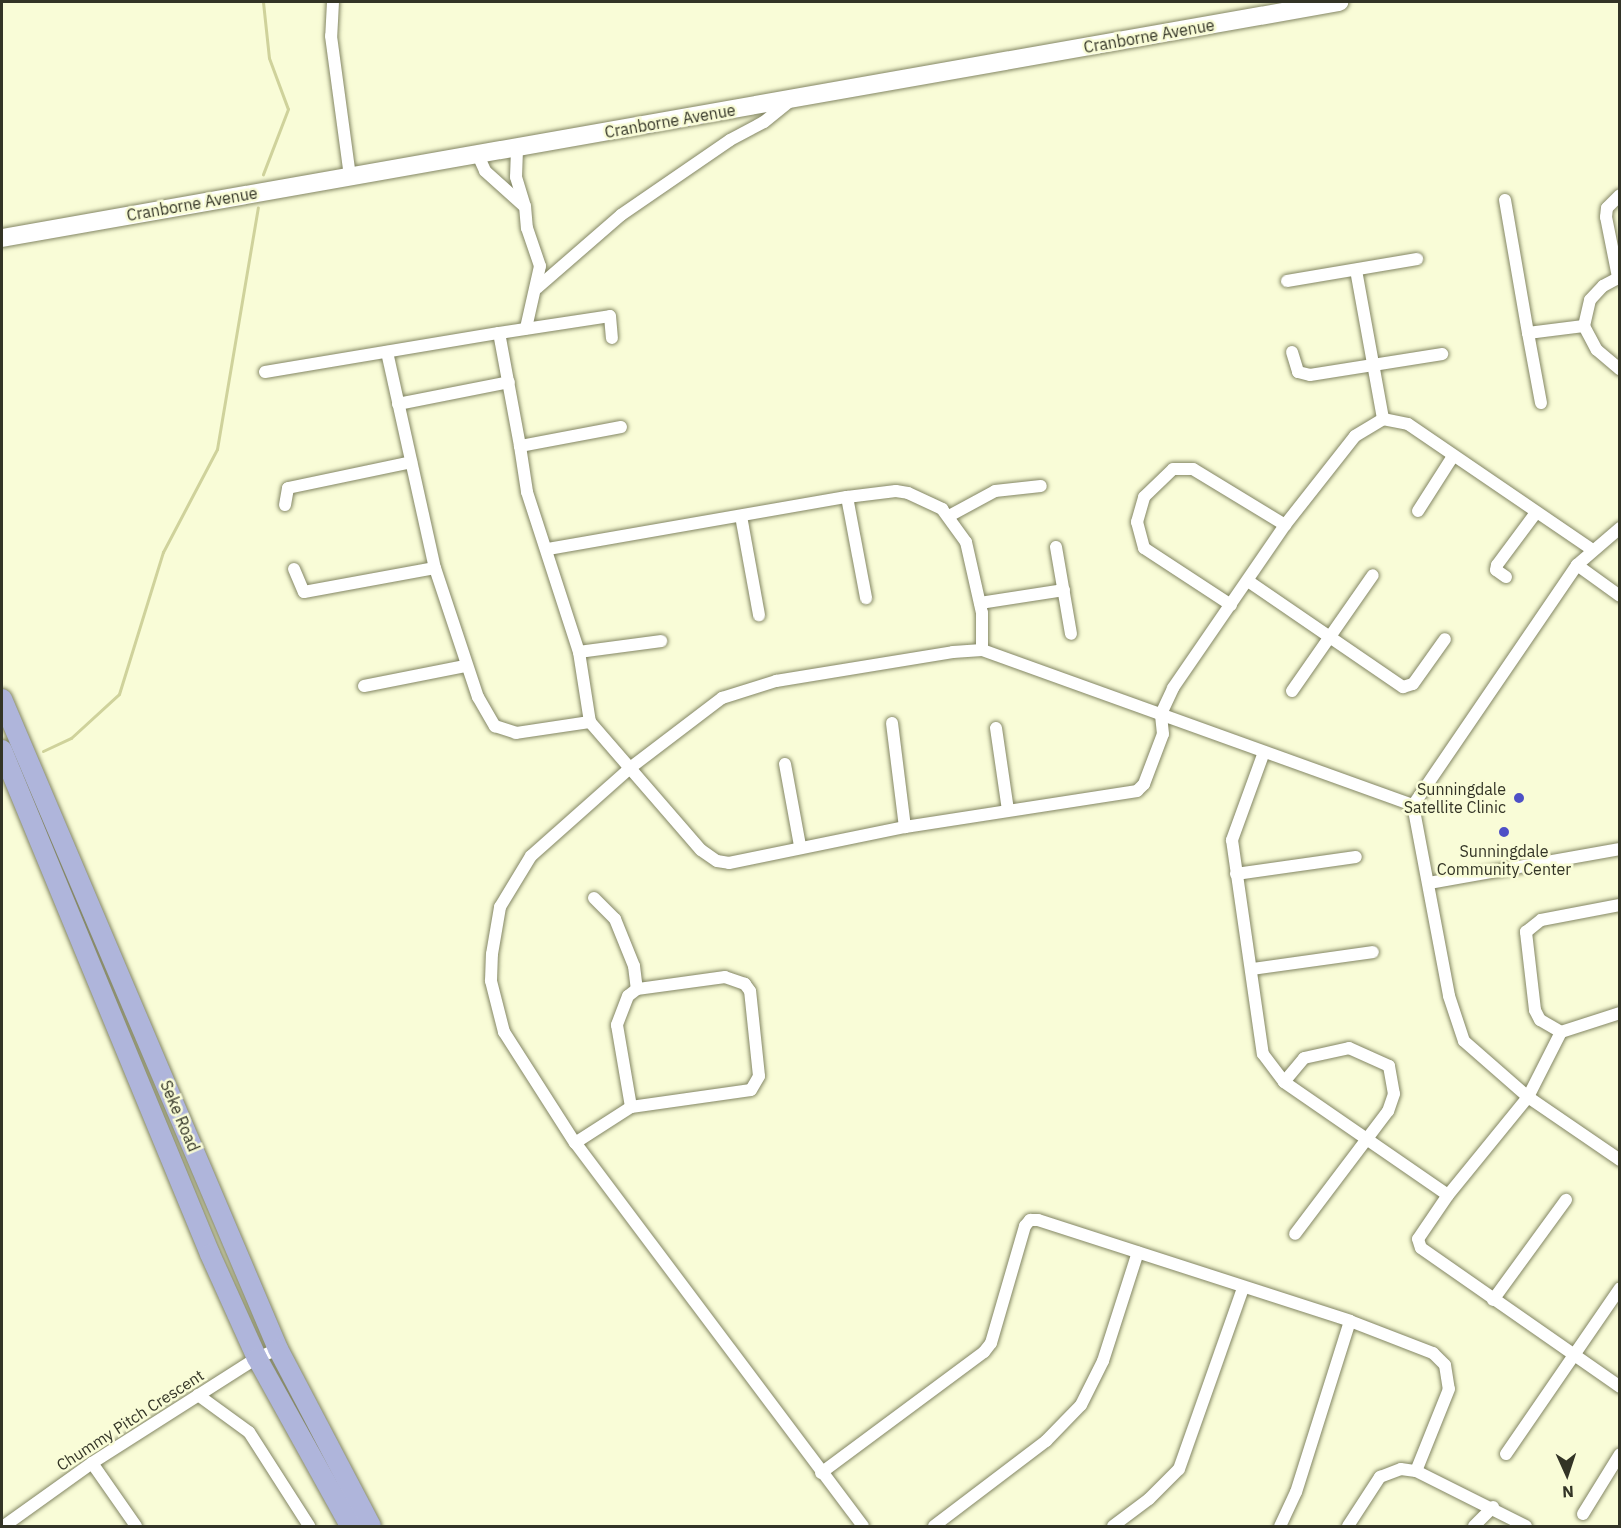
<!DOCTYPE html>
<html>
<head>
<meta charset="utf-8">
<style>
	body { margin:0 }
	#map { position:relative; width:1621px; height:1528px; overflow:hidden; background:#f9fcd7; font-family:"IBM Plex Sans",sans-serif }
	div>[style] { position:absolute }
	.stream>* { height:3px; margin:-1.5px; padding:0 1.5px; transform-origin:1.5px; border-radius:1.5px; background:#cfd29b }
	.roads { filter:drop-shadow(0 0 2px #838664) drop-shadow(0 0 2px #838664) }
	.street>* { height:12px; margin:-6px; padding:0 6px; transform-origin:6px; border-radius:6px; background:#fff }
	.secondary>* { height:18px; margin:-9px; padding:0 9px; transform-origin:9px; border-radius:9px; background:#fff }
	.primary>* { height:20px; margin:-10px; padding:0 10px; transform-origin:10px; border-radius:10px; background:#afb5db }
	.dots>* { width:16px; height:16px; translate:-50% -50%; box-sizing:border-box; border:3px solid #f9fcd7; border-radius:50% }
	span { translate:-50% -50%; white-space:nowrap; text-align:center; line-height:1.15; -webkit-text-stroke:5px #f9fcd7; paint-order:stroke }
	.street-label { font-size:16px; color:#333426 }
	.poi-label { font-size:16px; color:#333426 }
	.right { translate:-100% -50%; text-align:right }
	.frame { position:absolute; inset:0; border:3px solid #333426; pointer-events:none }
	.north { position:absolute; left:1537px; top:1444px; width:60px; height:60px; -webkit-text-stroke:4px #f9fcd7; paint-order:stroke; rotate:177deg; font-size:16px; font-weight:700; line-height:24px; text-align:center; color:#333426 }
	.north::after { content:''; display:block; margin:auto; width:21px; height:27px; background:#333426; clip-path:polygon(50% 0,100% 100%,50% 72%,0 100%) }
</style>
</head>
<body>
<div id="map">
	<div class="stream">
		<i style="left:263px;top:2px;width:56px;rotate:83.9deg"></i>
		<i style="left:269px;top:58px;width:54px;rotate:69.6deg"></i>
		<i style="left:288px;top:109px;width:70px;rotate:111deg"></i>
		<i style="left:43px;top:751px;width:31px;rotate:-25deg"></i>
		<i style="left:71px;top:738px;width:65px;rotate:-42.5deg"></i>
		<i style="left:119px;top:694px;width:149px;rotate:-72.8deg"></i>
		<i style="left:163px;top:552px;width:116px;rotate:-62.3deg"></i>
		<i style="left:217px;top:449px;width:245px;rotate:-80.4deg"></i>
	</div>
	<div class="roads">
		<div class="street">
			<i style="left:333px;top:2px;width:34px;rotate:93deg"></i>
			<i style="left:331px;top:36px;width:141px;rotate:82.3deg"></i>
			<i style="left:517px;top:149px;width:28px;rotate:92deg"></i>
			<i style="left:516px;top:177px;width:30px;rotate:73deg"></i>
			<i style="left:525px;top:206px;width:22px;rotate:85deg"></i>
			<i style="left:527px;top:228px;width:40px;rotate:71.1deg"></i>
			<i style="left:540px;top:266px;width:64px;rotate:102.7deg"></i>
			<i style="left:478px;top:155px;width:17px;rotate:66deg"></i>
			<i style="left:485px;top:171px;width:52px;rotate:41.9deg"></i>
			<i style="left:1505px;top:200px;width:135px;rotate:80.2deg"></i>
			<i style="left:1356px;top:270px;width:151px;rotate:79.7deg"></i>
			<i style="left:1618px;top:277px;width:61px;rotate:-101.3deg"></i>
			<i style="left:1606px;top:217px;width:9px;rotate:-84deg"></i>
			<i style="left:1607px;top:208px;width:18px;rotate:-45deg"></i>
			<i style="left:1620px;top:277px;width:19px;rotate:152deg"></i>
			<i style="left:1603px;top:286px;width:19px;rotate:133deg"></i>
			<i style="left:1590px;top:300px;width:27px;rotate:103deg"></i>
			<i style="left:1584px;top:326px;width:27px;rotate:62deg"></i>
			<i style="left:1597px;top:350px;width:30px;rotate:40deg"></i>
			<i style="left:1287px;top:281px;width:132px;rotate:-9.6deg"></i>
			<i style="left:537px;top:288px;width:111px;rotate:-41deg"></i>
			<i style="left:621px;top:215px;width:132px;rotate:-34.5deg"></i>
			<i style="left:730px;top:140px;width:38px;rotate:-28deg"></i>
			<i style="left:764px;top:122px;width:35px;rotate:-39deg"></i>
			<i style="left:387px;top:352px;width:221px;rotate:77.5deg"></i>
			<i style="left:435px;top:568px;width:136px;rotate:71.6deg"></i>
			<i style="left:478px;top:697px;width:34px;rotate:60deg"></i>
			<i style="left:495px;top:726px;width:22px;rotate:18deg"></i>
			<i style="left:516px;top:733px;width:75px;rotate:-8.5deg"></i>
			<i style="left:1292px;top:352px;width:21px;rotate:73deg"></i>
			<i style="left:1298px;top:372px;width:12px;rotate:14deg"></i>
			<i style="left:1310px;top:375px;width:134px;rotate:-9deg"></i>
			<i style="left:265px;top:372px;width:237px;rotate:-9.5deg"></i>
			<i style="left:1541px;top:403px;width:71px;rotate:-100.5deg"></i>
			<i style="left:1528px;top:333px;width:56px;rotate:-7.1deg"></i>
			<i style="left:398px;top:404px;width:113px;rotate:-11.2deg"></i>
			<i style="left:621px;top:427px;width:103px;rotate:169.3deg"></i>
			<i style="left:520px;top:446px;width:47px;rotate:81.3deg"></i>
			<i style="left:527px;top:492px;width:168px;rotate:72deg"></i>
			<i style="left:579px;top:652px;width:71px;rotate:81.1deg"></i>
			<i style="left:590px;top:722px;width:169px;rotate:49.1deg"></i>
			<i style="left:701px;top:850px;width:19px;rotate:35deg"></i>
			<i style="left:717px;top:861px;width:12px;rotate:9deg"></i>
			<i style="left:729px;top:863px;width:180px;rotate:-11.6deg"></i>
			<i style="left:905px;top:827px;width:235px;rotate:-8.8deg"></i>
			<i style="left:1137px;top:791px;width:10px;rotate:-45deg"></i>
			<i style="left:1144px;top:784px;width:53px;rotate:-69.2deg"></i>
			<i style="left:1163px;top:734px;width:20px;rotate:-96deg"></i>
			<i style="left:1161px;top:714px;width:29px;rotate:-65deg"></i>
			<i style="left:1173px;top:688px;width:198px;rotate:-55.5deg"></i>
			<i style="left:1285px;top:525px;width:113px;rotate:-51.8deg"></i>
			<i style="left:1355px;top:436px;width:33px;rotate:-31deg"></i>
			<i style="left:1383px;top:419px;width:25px;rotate:11deg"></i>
			<i style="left:1408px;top:424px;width:222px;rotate:34.3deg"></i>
			<i style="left:520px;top:446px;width:115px;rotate:-100.5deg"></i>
			<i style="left:499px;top:333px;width:112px;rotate:-8.7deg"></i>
			<i style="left:610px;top:316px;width:22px;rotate:85deg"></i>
			<i style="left:847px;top:497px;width:103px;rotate:79.3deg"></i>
			<i style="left:285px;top:505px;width:17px;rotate:-80deg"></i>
			<i style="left:288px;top:488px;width:126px;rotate:-11.9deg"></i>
			<i style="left:1418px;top:511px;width:65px;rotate:-57.5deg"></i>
			<i style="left:741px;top:516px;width:101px;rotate:79.7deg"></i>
			<i style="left:949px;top:516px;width:52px;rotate:-28.5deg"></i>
			<i style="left:995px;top:491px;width:46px;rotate:-6.2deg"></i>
			<i style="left:1620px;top:528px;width:57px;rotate:139.3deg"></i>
			<i style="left:1577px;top:565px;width:291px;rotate:124.3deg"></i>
			<i style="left:1413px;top:805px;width:194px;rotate:79.3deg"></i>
			<i style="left:1449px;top:996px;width:47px;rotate:71.6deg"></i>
			<i style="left:1464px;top:1041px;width:85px;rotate:41.2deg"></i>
			<i style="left:1528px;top:1097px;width:112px;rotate:34.4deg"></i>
			<i style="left:1056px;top:547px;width:88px;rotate:80.2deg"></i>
			<i style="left:548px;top:549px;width:303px;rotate:-9.9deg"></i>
			<i style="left:847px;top:497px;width:49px;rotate:-7deg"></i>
			<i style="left:896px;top:491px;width:12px;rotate:9deg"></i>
			<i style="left:908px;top:493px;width:38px;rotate:25deg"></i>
			<i style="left:942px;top:509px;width:41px;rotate:54deg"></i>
			<i style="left:966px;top:542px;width:73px;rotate:77.3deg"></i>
			<i style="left:982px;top:613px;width:37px;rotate:90deg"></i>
			<i style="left:1577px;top:565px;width:53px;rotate:35.8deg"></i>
			<i style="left:294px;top:569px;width:25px;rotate:67deg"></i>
			<i style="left:304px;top:592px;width:133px;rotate:-10.4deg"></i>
			<i style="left:1506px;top:577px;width:12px;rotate:-145deg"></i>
			<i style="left:1496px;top:570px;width:5px;rotate:-79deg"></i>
			<i style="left:1497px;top:565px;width:64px;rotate:-53.3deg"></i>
			<i style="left:1248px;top:581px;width:188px;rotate:34.4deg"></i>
			<i style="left:1403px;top:687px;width:10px;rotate:-17deg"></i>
			<i style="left:1413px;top:684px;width:55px;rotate:-54.6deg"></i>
			<i style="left:980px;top:603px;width:85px;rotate:-8.8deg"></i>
			<i style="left:1231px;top:605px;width:104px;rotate:-146.8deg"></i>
			<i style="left:1144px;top:548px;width:27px;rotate:-105deg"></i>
			<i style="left:1137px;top:522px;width:26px;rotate:-74deg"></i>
			<i style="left:1144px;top:497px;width:40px;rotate:-44deg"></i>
			<i style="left:1173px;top:469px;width:20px"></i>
			<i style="left:1193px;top:469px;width:108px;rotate:31.3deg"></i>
			<i style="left:579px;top:652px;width:83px;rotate:-7.6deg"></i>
			<i style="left:364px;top:686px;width:103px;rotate:-11.2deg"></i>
			<i style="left:1292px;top:691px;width:141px;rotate:-55.1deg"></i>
			<i style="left:892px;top:723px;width:105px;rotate:82.9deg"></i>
			<i style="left:996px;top:728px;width:83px;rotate:81.7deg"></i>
			<i style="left:1264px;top:752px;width:94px;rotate:110deg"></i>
			<i style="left:1232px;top:840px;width:216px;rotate:81.8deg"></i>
			<i style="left:1263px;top:1054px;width:35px;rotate:53deg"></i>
			<i style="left:1284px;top:1082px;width:199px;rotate:34.6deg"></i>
			<i style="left:785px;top:764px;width:83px;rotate:79.6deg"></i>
			<i style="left:1236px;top:874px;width:121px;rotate:-8.1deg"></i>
			<i style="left:1429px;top:883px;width:194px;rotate:-10.1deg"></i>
			<i style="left:594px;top:898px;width:30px;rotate:45deg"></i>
			<i style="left:615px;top:919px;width:51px;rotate:68deg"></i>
			<i style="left:634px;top:966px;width:23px;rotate:83deg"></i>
			<i style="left:1252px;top:969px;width:122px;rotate:-8deg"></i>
			<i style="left:1620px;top:1013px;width:62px;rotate:162.1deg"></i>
			<i style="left:1561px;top:1032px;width:73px;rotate:116.9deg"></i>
			<i style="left:1528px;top:1097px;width:127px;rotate:129.2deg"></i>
			<i style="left:1448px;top:1195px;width:53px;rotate:124.3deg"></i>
			<i style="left:1418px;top:1239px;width:9px;rotate:72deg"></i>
			<i style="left:1421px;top:1248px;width:243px;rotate:34.9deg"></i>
			<i style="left:1561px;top:1032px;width:24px;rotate:-150deg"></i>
			<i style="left:1540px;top:1020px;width:11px;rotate:-117deg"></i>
			<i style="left:1535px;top:1010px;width:79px;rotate:-96.6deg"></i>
			<i style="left:1526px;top:932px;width:19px;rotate:-39deg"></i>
			<i style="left:1541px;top:920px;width:80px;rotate:-10.8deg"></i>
			<i style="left:1284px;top:1082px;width:31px;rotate:-50deg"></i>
			<i style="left:1304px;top:1058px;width:46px;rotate:-12.5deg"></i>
			<i style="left:1349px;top:1048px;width:44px;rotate:24.2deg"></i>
			<i style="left:1389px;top:1066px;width:28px;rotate:80deg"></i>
			<i style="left:1394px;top:1094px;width:18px;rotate:109deg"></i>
			<i style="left:1388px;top:1111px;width:154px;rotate:127.1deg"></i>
			<i style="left:575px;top:1143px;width:67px;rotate:-32.7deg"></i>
			<i style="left:631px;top:1107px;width:121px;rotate:-8.1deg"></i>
			<i style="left:751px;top:1090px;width:16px;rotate:-60deg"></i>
			<i style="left:759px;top:1076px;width:85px;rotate:-96deg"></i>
			<i style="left:750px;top:991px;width:9px;rotate:-126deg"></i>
			<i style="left:745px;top:984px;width:21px;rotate:-161deg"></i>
			<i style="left:725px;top:977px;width:89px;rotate:172.2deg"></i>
			<i style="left:637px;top:989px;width:11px;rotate:142deg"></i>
			<i style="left:628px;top:996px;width:31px;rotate:111deg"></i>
			<i style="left:617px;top:1025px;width:83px;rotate:80.3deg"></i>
			<i style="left:1493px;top:1300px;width:124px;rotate:-53.9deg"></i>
			<i style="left:1350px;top:1321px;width:89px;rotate:21.1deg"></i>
			<i style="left:1433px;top:1353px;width:17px;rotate:45deg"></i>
			<i style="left:1445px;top:1365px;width:24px;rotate:81deg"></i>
			<i style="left:1449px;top:1389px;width:88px;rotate:111.9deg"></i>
			<i style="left:1416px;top:1471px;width:123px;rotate:26.6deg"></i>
			<i style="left:198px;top:1395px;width:63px;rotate:36deg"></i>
			<i style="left:249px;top:1432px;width:112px;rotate:57.4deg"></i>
			<i style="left:1506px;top:1454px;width:201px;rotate:-55.5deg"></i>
			<i style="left:92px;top:1463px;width:77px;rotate:55.1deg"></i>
			<i style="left:821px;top:1473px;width:203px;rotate:-36.6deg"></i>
			<i style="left:984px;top:1352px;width:11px;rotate:-52deg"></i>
			<i style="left:991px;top:1343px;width:122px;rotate:-73.8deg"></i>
			<i style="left:1025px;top:1226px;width:8px;rotate:-50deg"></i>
			<i style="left:1030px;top:1220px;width:8px"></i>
			<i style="left:1038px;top:1220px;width:328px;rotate:17.9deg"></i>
			<i style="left:1350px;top:1321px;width:179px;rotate:107.5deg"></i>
			<i style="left:1296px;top:1492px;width:38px;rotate:115deg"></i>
			<i style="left:1583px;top:1514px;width:70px;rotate:-58.3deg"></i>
			<i style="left:4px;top:1526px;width:108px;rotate:-35.6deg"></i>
			<i style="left:92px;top:1463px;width:196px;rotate:-32.5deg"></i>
			<i style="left:257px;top:1358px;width:23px;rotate:-23deg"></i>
			<i style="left:863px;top:1526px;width:479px;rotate:-126.9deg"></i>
			<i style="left:575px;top:1143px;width:132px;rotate:-122.6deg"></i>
			<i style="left:504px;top:1032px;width:53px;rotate:-104.3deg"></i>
			<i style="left:491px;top:981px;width:27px;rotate:-88deg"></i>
			<i style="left:492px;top:954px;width:48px;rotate:-80.3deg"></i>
			<i style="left:500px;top:907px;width:60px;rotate:-58.7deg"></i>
			<i style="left:531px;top:856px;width:132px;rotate:-41.6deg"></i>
			<i style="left:630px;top:768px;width:116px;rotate:-37.3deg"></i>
			<i style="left:722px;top:698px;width:57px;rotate:-17.5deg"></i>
			<i style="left:776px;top:681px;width:179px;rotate:-9.3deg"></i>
			<i style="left:953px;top:652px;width:29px;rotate:-4deg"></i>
			<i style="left:982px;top:650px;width:458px;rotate:19.8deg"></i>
			<i style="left:934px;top:1526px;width:141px;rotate:-37.2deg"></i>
			<i style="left:1046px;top:1441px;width:50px;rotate:-45.8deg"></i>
			<i style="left:1081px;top:1405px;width:49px;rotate:-63.4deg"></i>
			<i style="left:1103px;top:1361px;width:114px;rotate:-72.2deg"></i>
			<i style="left:1113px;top:1526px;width:45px;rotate:-36.9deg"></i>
			<i style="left:1149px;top:1499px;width:42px;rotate:-45deg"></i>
			<i style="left:1179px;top:1469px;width:192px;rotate:-70.5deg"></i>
			<i style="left:1348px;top:1526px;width:59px;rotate:-56.9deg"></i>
			<i style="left:1380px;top:1477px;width:22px;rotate:-21deg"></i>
			<i style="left:1401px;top:1469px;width:15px;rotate:8deg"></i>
			<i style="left:1474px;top:1526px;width:27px;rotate:-45deg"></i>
		</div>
		<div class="secondary">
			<i style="left:2px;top:238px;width:1358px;rotate:-10.01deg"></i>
		</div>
		<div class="primary">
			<i style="left:2px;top:699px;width:706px;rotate:66.99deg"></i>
			<i style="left:278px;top:1349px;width:200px;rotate:62.3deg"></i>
			<i style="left:2px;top:750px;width:545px;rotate:67.57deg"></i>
			<i style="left:210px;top:1254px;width:114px;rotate:65.7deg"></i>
			<i style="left:257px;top:1358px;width:192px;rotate:61deg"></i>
		</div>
	</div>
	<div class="dots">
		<i style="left:1519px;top:798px;background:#4e50c6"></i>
		<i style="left:1504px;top:832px;background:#4e50c6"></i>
	</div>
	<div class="street-label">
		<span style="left:1149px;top:36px;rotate:-10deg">Cranborne Avenue</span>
		<span style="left:670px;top:121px;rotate:-10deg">Cranborne Avenue</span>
		<span style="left:192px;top:204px;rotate:-10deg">Cranborne Avenue</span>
		<span style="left:180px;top:1116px;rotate:67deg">Seke Road</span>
		<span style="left:130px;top:1420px;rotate:-33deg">Chummy Pitch Crescent</span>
	</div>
	<div class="poi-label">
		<span class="right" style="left:1506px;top:798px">Sunningdale<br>Satellite Clinic</span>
		<span style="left:1504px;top:860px">Sunningdale<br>Community Center</span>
	</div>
	<div class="frame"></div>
	<div class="north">N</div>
</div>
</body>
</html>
